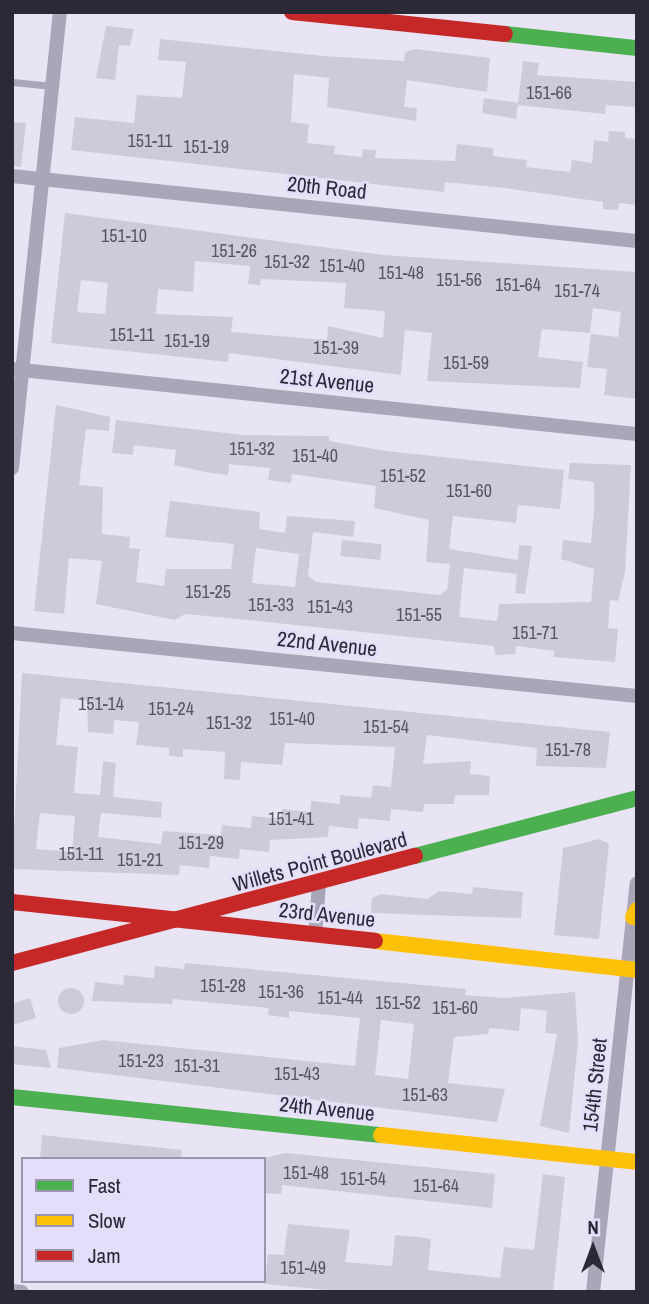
<!DOCTYPE html>
<html>
<head>
<meta charset="utf-8">
<style>
	body { margin:0 }
	#map { position:relative; width:649px; height:1304px; overflow:hidden; background:#e8e4f4; font-family:"Archivo Narrow",sans-serif }
	div>[style] { position:absolute }
	.building>* { inset:0; background:#cecad9; transform-origin:0 0 }
	.round { border-radius:50% }
	.lane>* { height:7px; margin:-3.5px; padding:0 3.5px; transform-origin:3.5px; border-radius:3.5px; background:#aaa6b7 }
	.street>* { height:14px; margin:-7px; padding:0 7px; transform-origin:7px; border-radius:7px; background:#aaa6b7 }
	.fast>* { height:16px; margin:-8px; padding:0 8px; transform-origin:8px; border-radius:8px; background:#4caf50 }
	.slow>* { height:16px; margin:-8px; padding:0 8px; transform-origin:8px; border-radius:8px; background:#ffc107 }
	.jam>* { height:16px; margin:-8px; padding:0 8px; transform-origin:8px; border-radius:8px; background:#c62828 }
	span { translate:-50% -50%; white-space:nowrap; text-align:center; line-height:1.15; -webkit-text-stroke:5px #e4defa; paint-order:stroke }
	.number-label { font-size:18px; color:#585562 }
	.number-label span { -webkit-text-stroke-width:0 }
	.street-label { font-size:21px; color:#2c2936 }
	.frame { position:absolute; inset:0; border:14px solid #2c2936; pointer-events:none }
	.legend { position:absolute; left:21px; top:1157px; width:245px; height:126px; box-sizing:border-box; background:#e4defa; border:2px solid #9a96ac; margin:0; padding:9px 12px; list-style:none; font-size:21px; color:#2c2936 }
	.legend li { display:flex; align-items:center; gap:14px; height:35px }
	.legend b { width:35px; border:2px solid #9a96ac }
	.north { position:absolute; left:558px; top:1213px; width:70px; height:70px; -webkit-text-stroke:5px #e4defa; paint-order:stroke; rotate:0deg; font-size:19px; font-weight:700; line-height:28px; text-align:center; color:#2c2936 }
	.north::after { content:''; display:block; margin:auto; width:24px; height:32px; background:#2c2936; clip-path:polygon(50% 0,100% 100%,50% 72%,0 100%) }
</style>
</head>
<body>
<div id="map">
	<div class="building">
		<i style="clip-path:polygon(106px 26px,134px 29px,130px 46px,119px 45px,115px 80px,96px 78px)"></i>
		<i style="clip-path:polygon(160px 39px,323px 56px,404px 61px,405px 52px,415px 49px,490px 58px,487px 92px,407px 80px,404px 107px,417px 108px,416px 121px,327px 107px,329px 78px,294px 74px,291px 122px,309px 124px,307px 143px,335px 146px,334px 154px,362px 157px,363px 149px,376px 150px,375px 158px,455px 161px,457px 144px,493px 148px,493px 156px,527px 160px,526px 167px,570px 172px,572px 160px,592px 163px,594px 140px,608px 142px,609px 131px,625px 132px,625px 138px,637px 139px,637px 205px,619px 203px,618px 210px,603px 209px,603px 202px,505px 188px,445px 182px,444px 192px,71px 150px,75px 117px,134px 123px,137px 95px,182px 98px,186px 62px,158px 60px)"></i>
		<i style="clip-path:polygon(523px 61px,539px 63px,537px 75px,637px 82px,637px 107px,606px 105px,605px 114px,518px 105px,516px 119px,482px 113px,484px 98px,518px 103px)"></i>
		<i style="clip-path:polygon(12px 122px,26px 123px,21px 167px,12px 166px)"></i>
		<i style="clip-path:polygon(evenodd,65px 213px,383px 255px,637px 272px,637px 399px,604px 395px,607px 369px,587px 367px,591px 334px,618px 337px,621px 312px,593px 308px,590px 333px,542px 329px,538px 357px,583px 362px,580px 388px,427px 381px,432px 333px,405px 330px,401px 375px,229px 353px,228px 362px,51px 343px,65px 213px,195px 261px,250px 266px,248px 284px,260px 285px,261px 279px,346px 283px,344px 308px,385px 311px,383px 338px,328px 326px,327px 340px,231px 332px,233px 317px,156px 314px,158px 289px,193px 292px,195px 261px,65px 213px,81px 280px,108px 283px,105px 314px,77px 312px,81px 280px)"></i>
		<i style="clip-path:polygon(evenodd,56px 405px,110px 417px,109px 431px,86px 429px,79px 485px,103px 487px,102px 534px,130px 537px,129px 548px,140px 549px,136px 582px,164px 586px,166px 569px,231px 569px,234px 544px,165px 537px,170px 501px,260px 512px,259px 529px,285px 533px,287px 516px,355px 521px,353px 537px,313px 532px,308px 576px,317px 582px,440px 595px,447px 590px,450px 564px,426px 562px,429px 520px,374px 508px,376px 486px,292px 474px,291px 483px,268px 480px,270px 468px,229px 464px,228px 475px,205px 472px,174px 465px,176px 450px,134px 445px,133px 455px,112px 453px,116px 420px,242px 435px,329px 436px,329px 441px,386px 451px,564px 470px,560px 509px,518px 505px,516px 523px,453px 516px,449px 549px,518px 560px,519px 545px,532px 546px,525px 594px,515px 593px,517px 574px,464px 568px,459px 617px,497px 621px,499px 604px,591px 602px,594px 569px,561px 559px,563px 540px,591px 543px,594px 510px,594px 482px,568px 479px,570px 463px,631px 465px,625px 572px,618px 601px,610px 600px,608px 628px,618px 629px,615px 662px,554px 657px,554px 651px,516px 646px,515px 654px,495px 655px,494px 646px,258px 621px,185px 614px,175px 620px,96px 604px,102px 561px,69px 558px,64px 614px,34px 611px,56px 405px,256px 548px,299px 554px,295px 587px,252px 583px,256px 548px)"></i>
		<i style="left:342px;top:540px;width:40px;height:16px;rotate:6deg"></i>
		<i style="clip-path:polygon(evenodd,22px 673px,610px 732px,606px 768px,536px 766px,537px 748px,427px 735px,423px 764px,471px 761px,470px 774px,490px 776px,489px 795px,455px 795px,454px 804px,424px 804px,423px 812px,391px 809px,390px 821px,359px 818px,358px 829px,329px 826px,328px 837px,270px 840px,269px 852px,240px 849px,239px 859px,210px 856px,209px 868px,180px 865px,179px 875px,12px 869px,22px 673px,61px 698px,87px 701px,88px 732px,113px 734px,114px 720px,139px 722px,136px 745px,169px 748px,169px 756px,183px 757px,183px 749px,225px 752px,224px 779px,240px 780px,241px 762px,282px 765px,285px 743px,395px 747px,391px 787px,373px 785px,371px 798px,340px 795px,340px 804px,311px 801px,310px 812px,282px 809px,281px 819px,252px 816px,251px 828px,222px 825px,221px 835px,163px 831px,161px 844px,98px 837px,101px 813px,161px 818px,162px 802px,113px 797px,116px 763px,103px 761px,100px 795px,74px 793px,78px 747px,56px 745px,61px 698px,22px 673px,40px 813px,75px 816px,72px 852px,36px 849px,40px 813px)"></i>
		<i style="clip-path:polygon(599px 839px,609px 844px,599px 939px,554px 935px,563px 848px)"></i>
		<i style="clip-path:polygon(473px 887px,523px 892px,521px 918px,371px 913px,372px 898px,381px 894px,427px 899px,439px 891px,472px 894px)"></i>
		<i style="clip-path:polygon(evenodd,185px 963px,466px 989px,465px 995px,504px 998px,575px 992px,578px 1041px,569px 1133px,540px 1126px,557px 1034px,545px 1033px,547px 1011px,521px 1008px,519px 1031px,489px 1028px,488px 1034px,454px 1037px,448px 1083px,505px 1089px,497px 1122px,57px 1068px,59px 1048px,103px 1040px,355px 1066px,360px 1018px,289px 1011px,289px 1018px,268px 1015px,269px 1008px,173px 999px,172px 1004px,92px 1001px,95px 982px,123px 985px,124px 975px,154px 978px,155px 966px,184px 969px,185px 963px,381px 1020px,414px 1024px,408px 1079px,375px 1075px,381px 1020px)"></i>
		<i class="round" style="left:58px;top:988px;width:26px;height:26px"></i>
		<i style="clip-path:polygon(30px 998px,36px 1018px,12px 1025px,12px 1004px)"></i>
		<i style="clip-path:polygon(12px 1046px,46px 1050px,51px 1068px,12px 1064px)"></i>
		<i style="clip-path:polygon(42px 1135px,182px 1150px,181px 1159px,40px 1159px)"></i>
		<i style="clip-path:polygon(286px 1153px,495px 1174px,492px 1208px,282px 1185px,281px 1194px,264px 1193px,264px 1158px)"></i>
		<i style="clip-path:polygon(543px 1174px,565px 1177px,553px 1292px,347px 1292px,265px 1284px,268px 1254px,284px 1255px,288px 1224px,350px 1230px,345px 1262px,392px 1266px,395px 1235px,419px 1237px,431px 1239px,428px 1270px,500px 1278px,504px 1247px,534px 1250px)"></i>
	</div>
	<div class="lane">
		<i style="left:12px;top:82px;width:41px;rotate:5.6deg"></i>
	</div>
	<div class="street">
		<i style="left:12px;top:176px;width:628px;rotate:5.94deg"></i>
		<i style="left:12px;top:369px;width:628px;rotate:5.94deg"></i>
		<i style="left:12px;top:468px;width:459px;rotate:-84deg"></i>
		<i style="left:12px;top:633px;width:628px;rotate:5.76deg"></i>
		<i style="left:315px;top:935px;width:51px;rotate:-85.5deg"></i>
		<i style="left:12px;top:1291px;width:10px;rotate:6deg"></i>
		<i style="left:593px;top:1292px;width:411px;rotate:-83.9deg"></i>
	</div>
	<div class="fast">
		<i style="left:505px;top:34px;width:133px;rotate:6.1deg"></i>
		<i style="left:415px;top:856px;width:229px;rotate:-14.6deg"></i>
		<i style="left:12px;top:1097px;width:371px;rotate:5.9deg"></i>
	</div>
	<div class="slow">
		<i style="left:633px;top:917px;width:8px;rotate:-60deg"></i>
		<i style="left:375px;top:941px;width:264px;rotate:6.3deg"></i>
		<i style="left:381px;top:1135px;width:257px;rotate:6deg"></i>
	</div>
	<div class="jam">
		<i style="left:292px;top:12px;width:214px;rotate:5.9deg"></i>
		<i style="left:12px;top:902px;width:365px;rotate:6.1deg"></i>
		<i style="left:12px;top:963px;width:417px;rotate:-14.9deg"></i>
	</div>
	<div class="number-label">
		<span style="left:549px;top:93px">151-66</span>
		<span style="left:150px;top:141px">151-11</span>
		<span style="left:206px;top:147px">151-19</span>
		<span style="left:124px;top:236px">151-10</span>
		<span style="left:234px;top:251px">151-26</span>
		<span style="left:287px;top:262px">151-32</span>
		<span style="left:342px;top:266px">151-40</span>
		<span style="left:401px;top:273px">151-48</span>
		<span style="left:459px;top:280px">151-56</span>
		<span style="left:518px;top:285px">151-64</span>
		<span style="left:577px;top:291px">151-74</span>
		<span style="left:132px;top:335px">151-11</span>
		<span style="left:187px;top:341px">151-19</span>
		<span style="left:336px;top:348px">151-39</span>
		<span style="left:466px;top:363px">151-59</span>
		<span style="left:252px;top:449px">151-32</span>
		<span style="left:315px;top:456px">151-40</span>
		<span style="left:403px;top:476px">151-52</span>
		<span style="left:469px;top:491px">151-60</span>
		<span style="left:208px;top:592px">151-25</span>
		<span style="left:271px;top:605px">151-33</span>
		<span style="left:330px;top:607px">151-43</span>
		<span style="left:419px;top:615px">151-55</span>
		<span style="left:535px;top:633px">151-71</span>
		<span style="left:101px;top:704px">151-14</span>
		<span style="left:171px;top:709px">151-24</span>
		<span style="left:292px;top:719px">151-40</span>
		<span style="left:229px;top:723px">151-32</span>
		<span style="left:386px;top:727px">151-54</span>
		<span style="left:568px;top:750px">151-78</span>
		<span style="left:291px;top:819px">151-41</span>
		<span style="left:201px;top:843px">151-29</span>
		<span style="left:81px;top:854px">151-11</span>
		<span style="left:140px;top:860px">151-21</span>
		<span style="left:223px;top:986px">151-28</span>
		<span style="left:281px;top:992px">151-36</span>
		<span style="left:340px;top:998px">151-44</span>
		<span style="left:398px;top:1003px">151-52</span>
		<span style="left:455px;top:1008px">151-60</span>
		<span style="left:141px;top:1061px">151-23</span>
		<span style="left:197px;top:1066px">151-31</span>
		<span style="left:297px;top:1074px">151-43</span>
		<span style="left:425px;top:1095px">151-63</span>
		<span style="left:306px;top:1173px">151-48</span>
		<span style="left:363px;top:1179px">151-54</span>
		<span style="left:436px;top:1186px">151-64</span>
		<span style="left:303px;top:1268px">151-49</span>
	</div>
	<div class="street-label">
		<span style="left:327px;top:188px;rotate:6deg">20th Road</span>
		<span style="left:327px;top:381px;rotate:6deg">21st Avenue</span>
		<span style="left:327px;top:644px;rotate:6deg">22nd Avenue</span>
		<span style="left:320px;top:862px;rotate:-15deg">Willets Point Boulevard</span>
		<span style="left:327px;top:915px;rotate:6deg">23rd Avenue</span>
		<span style="left:595px;top:1085px;rotate:-84deg">154th Street</span>
		<span style="left:327px;top:1109px;rotate:6deg">24th Avenue</span>
	</div>
	<div class="frame"></div>
	<ul class="legend">
	<li><b style="height:9px;background:#4caf50"></b>Fast</li>
	<li><b style="height:9px;background:#ffc107"></b>Slow</li>
	<li><b style="height:9px;background:#c62828"></b>Jam</li>
	</ul>
	<div class="north">N</div>
</div>
</body>
</html>
